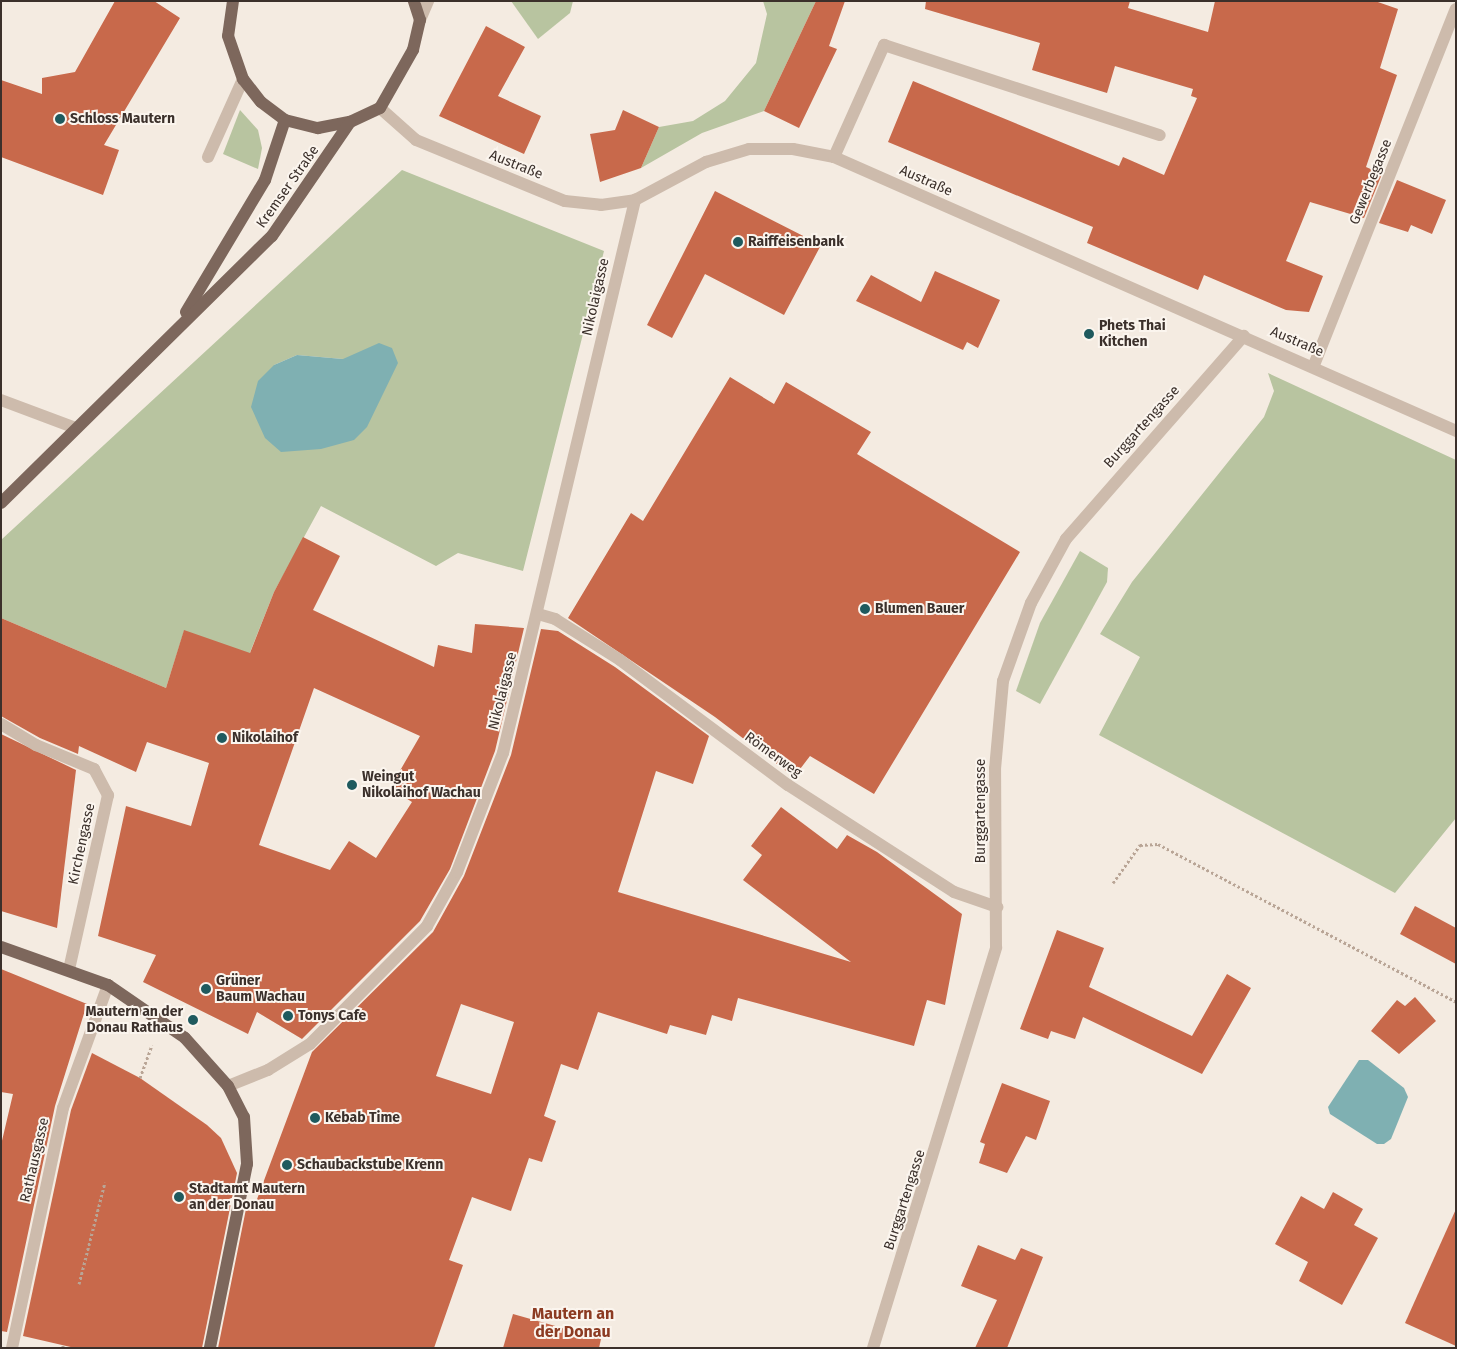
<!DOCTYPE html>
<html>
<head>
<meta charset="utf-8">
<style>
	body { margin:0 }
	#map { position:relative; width:1457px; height:1349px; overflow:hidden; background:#f4ebe1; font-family:"Fira Sans",sans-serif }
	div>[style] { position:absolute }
	.green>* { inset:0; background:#b8c4a0 }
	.water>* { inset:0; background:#7fb0b2 }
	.building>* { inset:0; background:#c8694b }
	.path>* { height:3px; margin-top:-1.5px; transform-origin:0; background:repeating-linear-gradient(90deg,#b9a596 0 2.5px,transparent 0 5px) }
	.minor>* { height:12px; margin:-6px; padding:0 6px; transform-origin:6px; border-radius:6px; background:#cdbbac }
	.major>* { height:12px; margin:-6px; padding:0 6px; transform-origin:6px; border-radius:6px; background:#7d675c }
	.dots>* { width:14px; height:14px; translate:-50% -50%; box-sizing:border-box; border:2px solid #fbf5ee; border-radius:50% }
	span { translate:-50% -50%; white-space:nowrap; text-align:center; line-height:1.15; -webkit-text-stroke:4px #fbf5ee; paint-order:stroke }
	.poi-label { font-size:14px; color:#3b302b; font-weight:700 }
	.left { translate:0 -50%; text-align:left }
	.right { translate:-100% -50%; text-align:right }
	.street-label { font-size:14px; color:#3b302b }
	.quarter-label { font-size:16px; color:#8c3b22; font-weight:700 }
	.frame { position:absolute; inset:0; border:2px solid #3b302b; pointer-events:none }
</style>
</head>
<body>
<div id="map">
	<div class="green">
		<i style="clip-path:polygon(511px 1px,573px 1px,570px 13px,538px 39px)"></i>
		<i style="clip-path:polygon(763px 1px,816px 1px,764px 111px,702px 133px,641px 168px,659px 127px,693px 121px,725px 101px,756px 63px,767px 14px)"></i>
		<i style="clip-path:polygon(240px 110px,258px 130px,262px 148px,258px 169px,223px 154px)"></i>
		<i style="clip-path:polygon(evenodd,402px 170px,604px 251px,523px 571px,458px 553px,436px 566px,321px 506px,274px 592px,247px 660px,184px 631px,166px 688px,1px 618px,1px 540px,402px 170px,297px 355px,343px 359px,274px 365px,297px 355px)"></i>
		<i style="clip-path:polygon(1268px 373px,1456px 460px,1456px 818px,1395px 893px,1099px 735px,1140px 657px,1100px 634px,1132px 582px,1264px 417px,1274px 391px)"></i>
		<i style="clip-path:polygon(1080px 551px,1108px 568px,1107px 582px,1040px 704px,1016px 691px,1040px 623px)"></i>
	</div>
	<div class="water">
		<i style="clip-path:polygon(379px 343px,392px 348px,398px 363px,367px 427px,354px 440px,321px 449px,281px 452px,265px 438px,251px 407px,258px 381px,274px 365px,297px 355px,343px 359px)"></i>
		<i style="clip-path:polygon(1359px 1060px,1368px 1060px,1404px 1088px,1408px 1097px,1391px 1139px,1384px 1144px,1377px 1144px,1330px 1114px,1328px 1107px)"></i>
	</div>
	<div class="building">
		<i style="clip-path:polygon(115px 1px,154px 1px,180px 18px,104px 145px,119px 150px,103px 195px,1px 157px,1px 80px,42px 94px,42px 78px,75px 72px)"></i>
		<i style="clip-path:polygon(816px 1px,845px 1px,829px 46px,837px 49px,799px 128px,764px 111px)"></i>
		<i style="clip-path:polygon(926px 1px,1130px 1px,1128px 8px,1208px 32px,1215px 1px,1375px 1px,1398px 9px,1380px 68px,1397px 75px,1366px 167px,1382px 174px,1364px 218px,1310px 202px,1286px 261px,1323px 276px,1309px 312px,1286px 310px,1204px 275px,1198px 290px,1087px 243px,1093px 227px,888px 142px,913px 81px,1119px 166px,1123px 157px,1164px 175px,1197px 98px,1191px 96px,1193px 89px,1115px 66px,1107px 93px,1032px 70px,1040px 43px,925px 9px)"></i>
		<i style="clip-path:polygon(486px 26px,525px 47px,498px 96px,541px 116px,524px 154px,439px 116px)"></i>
		<i style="clip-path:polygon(623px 110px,659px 127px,641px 168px,600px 182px,590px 134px,615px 130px)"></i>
		<i style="clip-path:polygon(1397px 180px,1446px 200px,1432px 234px,1411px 225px,1408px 232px,1379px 223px)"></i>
		<i style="clip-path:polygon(715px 191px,821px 245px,784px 315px,705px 274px,672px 338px,647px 325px)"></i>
		<i style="clip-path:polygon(935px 271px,1000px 300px,978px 348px,967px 342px,963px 350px,856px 301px,871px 275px,921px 302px)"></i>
		<i style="clip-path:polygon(730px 377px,774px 404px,786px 382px,871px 432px,857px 454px,1020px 552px,874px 794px,810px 756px,794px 777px,715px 717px,568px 618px,631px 513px,643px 521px)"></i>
		<i style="clip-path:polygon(evenodd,303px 537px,340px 556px,313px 610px,434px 667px,438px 645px,472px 653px,475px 624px,524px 628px,495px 751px,450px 869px,420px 921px,302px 1039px,257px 1012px,248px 1034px,143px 982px,156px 955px,98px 936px,126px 806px,191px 826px,209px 763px,147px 742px,136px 772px,79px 746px,78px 754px,40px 738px,1px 716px,1px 618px,166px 688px,184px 630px,250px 653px,274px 592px,303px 537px,314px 688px,420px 736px,390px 788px,412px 802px,376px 858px,349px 841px,330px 870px,259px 845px,314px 688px)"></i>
		<i style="clip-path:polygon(evenodd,541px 629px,558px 631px,615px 667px,709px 736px,693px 784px,656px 771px,618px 892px,851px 962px,743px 880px,762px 855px,751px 846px,781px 807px,837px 849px,847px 835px,877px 852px,962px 914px,945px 1005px,927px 1000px,914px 1046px,738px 998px,732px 1021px,712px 1015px,706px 1035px,670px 1025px,667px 1034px,598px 1012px,578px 1070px,561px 1064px,544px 1116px,556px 1121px,542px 1162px,529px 1158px,511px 1211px,472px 1197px,449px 1260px,463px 1265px,434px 1348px,218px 1348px,248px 1199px,253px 1210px,312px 1052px,433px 932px,464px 876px,511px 755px,541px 629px,461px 1004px,514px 1022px,491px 1094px,436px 1076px,461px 1004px)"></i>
		<i style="clip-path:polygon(1px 734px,76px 770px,57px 928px,1px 911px)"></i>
		<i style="clip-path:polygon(1415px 906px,1456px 928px,1456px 964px,1400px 934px)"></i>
		<i style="clip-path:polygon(1057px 930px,1104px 948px,1089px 987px,1192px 1036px,1227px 974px,1251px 988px,1202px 1074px,1083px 1017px,1075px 1039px,1051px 1031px,1048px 1039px,1020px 1029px)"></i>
		<i style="clip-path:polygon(1px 969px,87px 1004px,55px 1106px,7px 1332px,1px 1331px,1px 1145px,13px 1094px,1px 1092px)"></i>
		<i style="clip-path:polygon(1415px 997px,1436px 1021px,1399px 1054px,1371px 1031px,1397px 1000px,1405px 1006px)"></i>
		<i style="clip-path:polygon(92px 1053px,140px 1078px,207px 1125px,221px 1138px,237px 1173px,202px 1348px,75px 1348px,23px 1336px,71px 1110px)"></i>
		<i style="clip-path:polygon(1002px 1083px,1050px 1101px,1036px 1140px,1026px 1136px,1007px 1173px,979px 1163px,985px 1144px,980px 1142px)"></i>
		<i style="clip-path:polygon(1333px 1192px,1363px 1209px,1354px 1225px,1378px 1238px,1342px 1305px,1299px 1281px,1308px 1262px,1275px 1244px,1301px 1196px,1324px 1209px)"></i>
		<i style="clip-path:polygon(1456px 1209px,1456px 1346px,1405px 1323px)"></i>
		<i style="clip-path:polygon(978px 1245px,1015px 1260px,1021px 1248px,1043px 1257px,1007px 1348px,975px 1348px,997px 1300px,961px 1286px)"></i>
		<i style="clip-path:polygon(513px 1314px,601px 1339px,599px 1348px,503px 1348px)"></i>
	</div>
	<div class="path">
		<i style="left:1113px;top:883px;width:47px;rotate:-54.6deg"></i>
		<i style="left:1140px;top:845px;width:18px;rotate:-3deg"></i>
		<i style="left:1158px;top:844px;width:337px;rotate:27.9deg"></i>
		<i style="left:140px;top:1078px;width:35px;rotate:-70deg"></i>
		<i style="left:79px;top:1284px;width:105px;rotate:-75.7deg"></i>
		<i style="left:63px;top:1348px;width:3px;rotate:-90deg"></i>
	</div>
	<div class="minor">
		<i style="left:420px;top:20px;width:21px;rotate:-67deg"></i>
		<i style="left:380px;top:108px;width:48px;rotate:41.6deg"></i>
		<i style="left:416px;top:140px;width:161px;rotate:22.3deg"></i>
		<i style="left:565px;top:201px;width:36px;rotate:6deg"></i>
		<i style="left:601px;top:205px;width:34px;rotate:-8deg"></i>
		<i style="left:635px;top:200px;width:81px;rotate:-28.2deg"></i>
		<i style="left:706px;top:162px;width:45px;rotate:-16.8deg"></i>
		<i style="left:749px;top:149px;width:44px"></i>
		<i style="left:793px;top:149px;width:42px;rotate:11deg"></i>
		<i style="left:834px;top:157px;width:680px;rotate:23.77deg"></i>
		<i style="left:208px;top:157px;width:85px;rotate:-65.8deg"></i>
		<i style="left:834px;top:157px;width:123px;rotate:-65.9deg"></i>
		<i style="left:884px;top:45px;width:290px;rotate:18.1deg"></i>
		<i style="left:1314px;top:365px;width:383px;rotate:-68.3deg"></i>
		<i style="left:1px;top:400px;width:80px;rotate:20.5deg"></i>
		<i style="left:538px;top:614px;width:18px;rotate:16deg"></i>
		<i style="left:555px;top:619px;width:77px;rotate:32.2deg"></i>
		<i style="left:620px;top:660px;width:209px;rotate:36.7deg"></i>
		<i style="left:788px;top:785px;width:197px;rotate:32.8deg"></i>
		<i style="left:954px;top:892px;width:46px;rotate:19.2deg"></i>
		<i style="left:1px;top:724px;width:41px;rotate:31deg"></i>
		<i style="left:36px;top:745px;width:63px;rotate:22.5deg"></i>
		<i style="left:94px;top:769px;width:30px;rotate:62deg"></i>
		<i style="left:108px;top:795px;width:179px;rotate:102.6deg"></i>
		<i style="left:228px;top:1086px;width:43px;rotate:-21.8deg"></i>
		<i style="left:268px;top:1070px;width:49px;rotate:-31.8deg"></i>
		<i style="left:310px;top:1044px;width:166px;rotate:-45.2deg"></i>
		<i style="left:427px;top:926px;width:62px;rotate:-60.9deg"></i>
		<i style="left:457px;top:872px;width:128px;rotate:-68.9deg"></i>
		<i style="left:503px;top:753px;width:569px;rotate:-76.57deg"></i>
		<i style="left:12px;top:1348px;width:245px;rotate:-78deg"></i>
		<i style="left:63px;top:1108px;width:131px;rotate:-69.9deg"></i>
		<i style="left:873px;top:1348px;width:419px;rotate:-72.9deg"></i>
		<i style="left:996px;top:947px;width:178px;rotate:-90.3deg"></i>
		<i style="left:995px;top:769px;width:88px;rotate:-84.8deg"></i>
		<i style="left:1003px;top:681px;width:83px;rotate:-70.3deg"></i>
		<i style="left:1031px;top:603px;width:73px;rotate:-61.3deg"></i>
		<i style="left:1066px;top:539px;width:270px;rotate:-48.8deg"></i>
	</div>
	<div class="major">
		<i style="left:233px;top:1px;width:35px;rotate:98deg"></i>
		<i style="left:228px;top:36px;width:46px;rotate:70.8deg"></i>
		<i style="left:243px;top:79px;width:29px;rotate:52deg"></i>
		<i style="left:261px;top:102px;width:30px;rotate:37deg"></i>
		<i style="left:285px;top:120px;width:34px;rotate:14deg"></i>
		<i style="left:318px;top:128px;width:33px;rotate:-11deg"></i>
		<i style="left:350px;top:122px;width:33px;rotate:-25deg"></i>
		<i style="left:380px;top:108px;width:67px;rotate:-60.4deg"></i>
		<i style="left:413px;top:50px;width:31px;rotate:-77deg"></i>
		<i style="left:420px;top:20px;width:20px;rotate:-108deg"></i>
		<i style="left:186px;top:312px;width:154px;rotate:-59.1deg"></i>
		<i style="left:265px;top:180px;width:63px;rotate:-71.6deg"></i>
		<i style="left:1px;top:503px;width:380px;rotate:-44.6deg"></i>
		<i style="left:272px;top:236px;width:138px;rotate:-55.6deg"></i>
		<i style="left:1px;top:947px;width:114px;rotate:19.6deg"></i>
		<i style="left:108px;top:985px;width:93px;rotate:34.5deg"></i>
		<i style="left:185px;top:1038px;width:64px;rotate:48.1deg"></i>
		<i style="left:228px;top:1086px;width:35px;rotate:63deg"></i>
		<i style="left:244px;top:1117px;width:47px;rotate:86.3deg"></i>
		<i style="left:247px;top:1164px;width:188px;rotate:101.4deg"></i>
	</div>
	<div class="dots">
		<i style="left:60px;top:119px;background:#1f5a5e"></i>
		<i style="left:738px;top:242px;background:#1f5a5e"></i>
		<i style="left:1089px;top:334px;background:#1f5a5e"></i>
		<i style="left:865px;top:609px;background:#1f5a5e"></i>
		<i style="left:222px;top:738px;background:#1f5a5e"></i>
		<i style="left:352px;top:785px;background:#1f5a5e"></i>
		<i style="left:206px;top:989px;background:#1f5a5e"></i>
		<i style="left:288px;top:1016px;background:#1f5a5e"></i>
		<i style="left:193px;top:1020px;background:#1f5a5e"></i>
		<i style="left:315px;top:1118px;background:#1f5a5e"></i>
		<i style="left:287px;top:1165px;background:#1f5a5e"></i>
		<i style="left:179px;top:1197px;background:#1f5a5e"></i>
	</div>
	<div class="poi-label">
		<span class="left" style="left:70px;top:119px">Schloss Mautern</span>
		<span class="left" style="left:748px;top:242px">Raiffeisenbank</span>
		<span class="left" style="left:1099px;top:334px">Phets Thai<br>Kitchen</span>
		<span class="left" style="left:875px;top:609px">Blumen Bauer</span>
		<span class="left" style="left:232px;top:738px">Nikolaihof</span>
		<span class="left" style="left:362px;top:785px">Weingut<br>Nikolaihof Wachau</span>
		<span class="left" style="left:216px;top:989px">Grüner<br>Baum Wachau</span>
		<span class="right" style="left:183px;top:1020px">Mautern an der<br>Donau Rathaus</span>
		<span class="left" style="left:298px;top:1016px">Tonys Cafe</span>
		<span class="left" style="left:325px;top:1118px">Kebab Time</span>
		<span class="left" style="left:297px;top:1165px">Schaubackstube Krenn</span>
		<span class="left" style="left:189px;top:1197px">Stadtamt Mautern<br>an der Donau</span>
	</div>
	<div class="street-label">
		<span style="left:516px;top:165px;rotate:22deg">Austraße</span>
		<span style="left:926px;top:181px;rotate:24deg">Austraße</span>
		<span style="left:1371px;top:182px;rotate:-68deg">Gewerbegasse</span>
		<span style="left:288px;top:187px;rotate:-55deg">Kremser Straße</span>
		<span style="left:596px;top:297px;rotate:-77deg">Nikolaigasse</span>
		<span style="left:1297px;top:342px;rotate:23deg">Austraße</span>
		<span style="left:1142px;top:427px;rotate:-48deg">Burggartengasse</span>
		<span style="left:503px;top:691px;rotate:-76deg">Nikolaigasse</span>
		<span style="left:773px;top:755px;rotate:36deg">Römerweg</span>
		<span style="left:981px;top:811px;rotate:-90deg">Burggartengasse</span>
		<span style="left:82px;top:844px;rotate:-78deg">Kirchengasse</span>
		<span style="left:35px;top:1160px;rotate:-77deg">Rathausgasse</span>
		<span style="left:905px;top:1200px;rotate:-72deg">Burggartengasse</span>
	</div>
	<div class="quarter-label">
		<span style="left:573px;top:1323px">Mautern an<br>der Donau</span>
	</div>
	<div class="frame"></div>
</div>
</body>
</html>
